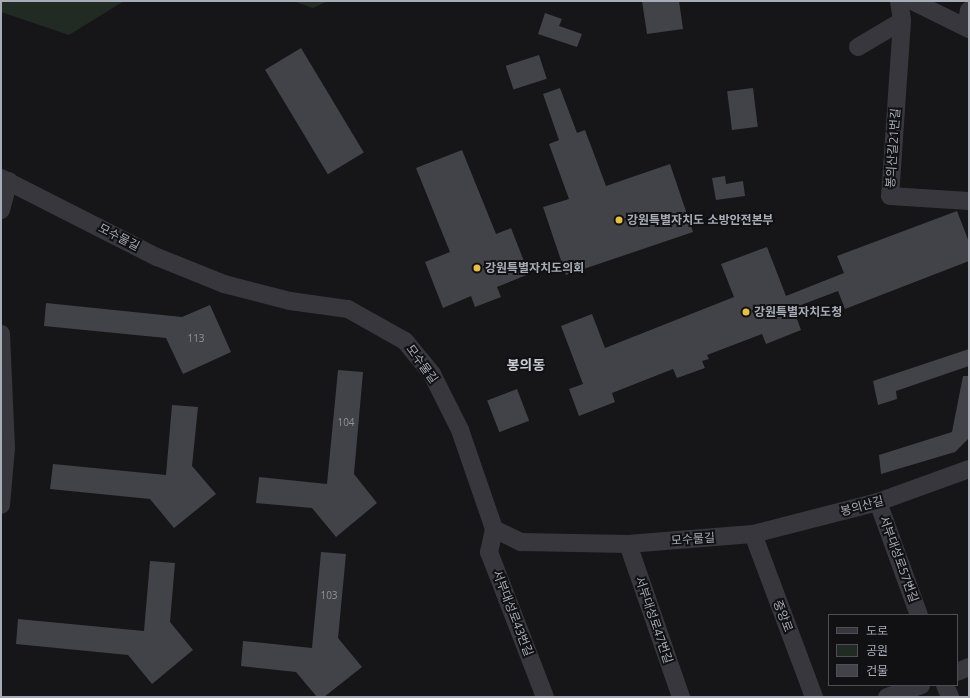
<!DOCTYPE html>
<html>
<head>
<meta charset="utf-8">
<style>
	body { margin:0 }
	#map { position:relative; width:970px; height:698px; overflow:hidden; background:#161618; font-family:"Open Sans","Noto Sans KR",sans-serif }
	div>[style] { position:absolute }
	.green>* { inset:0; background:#222a24 }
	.building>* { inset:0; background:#424348; transform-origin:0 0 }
	.minor>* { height:18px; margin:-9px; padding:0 9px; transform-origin:9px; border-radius:9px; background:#37373d }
	.dots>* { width:11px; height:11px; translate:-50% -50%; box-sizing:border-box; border:2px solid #111113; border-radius:50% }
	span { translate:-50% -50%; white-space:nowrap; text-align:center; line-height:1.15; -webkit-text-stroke:4px #111113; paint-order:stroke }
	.number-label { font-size:10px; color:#8e929b }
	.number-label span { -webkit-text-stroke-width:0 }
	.street-label { font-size:12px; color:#a8acb7 }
	.poi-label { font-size:12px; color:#a8acb7; font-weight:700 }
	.left { translate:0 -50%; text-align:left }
	.quarter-label { font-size:14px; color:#c9cbd3; font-weight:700 }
	.frame { position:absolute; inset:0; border:2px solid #a8acb7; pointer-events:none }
	.legend { position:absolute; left:828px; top:614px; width:130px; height:72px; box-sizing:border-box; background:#111113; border:1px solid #4d4f55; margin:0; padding:5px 7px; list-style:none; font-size:12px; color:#a8acb7 }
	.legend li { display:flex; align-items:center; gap:8px; height:20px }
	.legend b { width:20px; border:1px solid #4d4f55 }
</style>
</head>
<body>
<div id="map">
	<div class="green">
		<i style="clip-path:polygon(1px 1px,124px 1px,69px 35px,1px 12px)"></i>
		<i style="clip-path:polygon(293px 1px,328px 1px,313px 8px)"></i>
	</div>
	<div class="building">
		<i style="clip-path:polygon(642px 1px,679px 1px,683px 29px,647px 34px)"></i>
		<i style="clip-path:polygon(545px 13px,562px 19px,559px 26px,582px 34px,577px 47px,538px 34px)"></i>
		<i style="left:301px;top:48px;width:122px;height:42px;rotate:59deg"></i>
		<i style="left:539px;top:55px;width:25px;height:35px;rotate:72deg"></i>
		<i style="clip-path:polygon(560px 88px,577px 133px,585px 130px,606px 186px,670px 164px,693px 232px,566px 275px,543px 207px,569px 199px,549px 144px,559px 140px,543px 94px)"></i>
		<i style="left:753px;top:88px;width:39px;height:26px;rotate:83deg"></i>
		<i style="clip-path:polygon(462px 150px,496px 234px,511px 228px,529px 274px,497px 287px,501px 297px,475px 307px,471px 296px,443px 308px,425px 262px,450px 252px,416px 168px)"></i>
		<i style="clip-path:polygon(725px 176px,726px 184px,743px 181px,745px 196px,716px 200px,712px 178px)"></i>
		<i style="clip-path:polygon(957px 211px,969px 242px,969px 261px,845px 309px,838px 291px,793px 308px,801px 330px,766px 344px,762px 334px,707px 355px,709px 359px,702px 361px,705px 368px,677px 378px,673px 369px,612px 393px,615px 402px,579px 416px,569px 389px,583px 384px,561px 326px,592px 314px,605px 348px,734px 297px,721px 264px,767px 247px,786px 296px,844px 273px,837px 256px)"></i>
		<i style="clip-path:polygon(46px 303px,182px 317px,210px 305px,231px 352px,183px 374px,166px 338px,44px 326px)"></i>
		<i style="clip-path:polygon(969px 349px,969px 366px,896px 391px,897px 399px,878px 405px,873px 381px)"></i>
		<i style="clip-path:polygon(338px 370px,363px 372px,354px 474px,377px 503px,336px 537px,312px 508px,256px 503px,259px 477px,327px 484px)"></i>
		<i style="clip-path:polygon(963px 376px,969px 376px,969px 438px,955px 452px,881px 474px,879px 455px,952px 432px)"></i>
		<i style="left:517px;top:389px;width:34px;height:32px;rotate:69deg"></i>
		<i style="clip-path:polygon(172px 405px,198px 407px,192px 466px,216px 494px,174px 528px,150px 499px,50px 489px,53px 464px,166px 475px)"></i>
		<i style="clip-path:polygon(321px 552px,346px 554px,338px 638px,362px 667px,324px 697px,317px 697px,296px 672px,241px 666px,243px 641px,312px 648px)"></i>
		<i style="clip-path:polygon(150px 561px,175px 563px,170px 622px,193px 650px,152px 684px,128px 655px,16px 644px,18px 619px,144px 631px)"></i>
	</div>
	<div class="minor">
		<i style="left:899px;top:1px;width:20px;rotate:81deg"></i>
		<i style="left:902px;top:21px;width:175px;rotate:93.9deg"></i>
		<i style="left:890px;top:196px;width:79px;rotate:3.6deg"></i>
		<i style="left:912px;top:1px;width:64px;rotate:26.2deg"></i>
		<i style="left:966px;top:27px;width:17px;rotate:-80deg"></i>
		<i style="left:858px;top:47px;width:51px;rotate:-30.6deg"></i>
		<i style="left:1px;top:178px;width:175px;rotate:26.9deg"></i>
		<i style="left:157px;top:257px;width:72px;rotate:21.9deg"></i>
		<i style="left:224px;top:284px;width:68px;rotate:14.4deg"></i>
		<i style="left:290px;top:301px;width:59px;rotate:7.9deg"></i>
		<i style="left:348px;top:309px;width:65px;rotate:29.3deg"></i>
		<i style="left:405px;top:341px;width:43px;rotate:50.7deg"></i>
		<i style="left:432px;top:374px;width:63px;rotate:63.4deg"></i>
		<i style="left:460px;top:430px;width:105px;rotate:71deg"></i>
		<i style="left:494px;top:529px;width:30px;rotate:26deg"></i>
		<i style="left:521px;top:542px;width:107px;rotate:1.1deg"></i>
		<i style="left:628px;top:544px;width:125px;rotate:-4.6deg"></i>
		<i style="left:753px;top:534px;width:129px;rotate:-14.4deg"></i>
		<i style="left:878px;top:502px;width:97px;rotate:-19.9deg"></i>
		<i style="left:1px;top:210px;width:30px;rotate:-75deg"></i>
		<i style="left:1px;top:334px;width:114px;rotate:87.5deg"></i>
		<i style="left:6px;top:448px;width:57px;rotate:95deg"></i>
		<i style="left:878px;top:502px;width:120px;rotate:70.1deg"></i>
		<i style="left:494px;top:529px;width:24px;rotate:102deg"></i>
		<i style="left:489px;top:552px;width:155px;rotate:68.9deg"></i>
		<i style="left:753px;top:534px;width:174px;rotate:69.5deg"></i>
		<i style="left:628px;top:544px;width:162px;rotate:70.9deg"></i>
		<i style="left:957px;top:672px;width:13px;rotate:-23deg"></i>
		<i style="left:945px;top:685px;width:13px;rotate:67deg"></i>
		<i style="left:887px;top:697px;width:36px;rotate:-19deg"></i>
	</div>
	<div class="dots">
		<i style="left:619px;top:220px;background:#eac03b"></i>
		<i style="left:477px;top:268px;background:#eac03b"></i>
		<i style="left:746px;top:312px;background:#eac03b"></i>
	</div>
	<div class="number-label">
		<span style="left:196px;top:339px">113</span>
		<span style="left:346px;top:423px">104</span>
		<span style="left:329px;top:596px">103</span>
	</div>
	<div class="street-label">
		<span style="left:893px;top:148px;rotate:-86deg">봉의산길21번길</span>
		<span style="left:119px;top:237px;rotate:27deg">모수물길</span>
		<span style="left:422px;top:364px;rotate:54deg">모수물길</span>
		<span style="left:862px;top:506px;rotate:-15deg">봉의산길</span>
		<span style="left:693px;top:539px;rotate:-4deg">모수물길</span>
		<span style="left:899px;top:559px;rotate:70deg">서부대성로57번길</span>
		<span style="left:513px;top:613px;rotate:69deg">서부대성로43번길</span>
		<span style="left:783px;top:616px;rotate:69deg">중앙로</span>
		<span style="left:654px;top:620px;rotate:71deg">서부대성로47번길</span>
	</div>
	<div class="poi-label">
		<span class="left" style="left:627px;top:220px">강원특별자치도 소방안전본부</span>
		<span class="left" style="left:485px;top:268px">강원특별자치도의회</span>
		<span class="left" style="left:754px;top:312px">강원특별자치도청</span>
	</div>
	<div class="quarter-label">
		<span style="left:526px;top:365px">봉의동</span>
	</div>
	<div class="frame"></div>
	<ul class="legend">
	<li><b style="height:5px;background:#37373d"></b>도로</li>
	<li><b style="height:11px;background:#222a24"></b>공원</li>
	<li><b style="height:11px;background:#424348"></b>건물</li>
	</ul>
</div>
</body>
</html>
